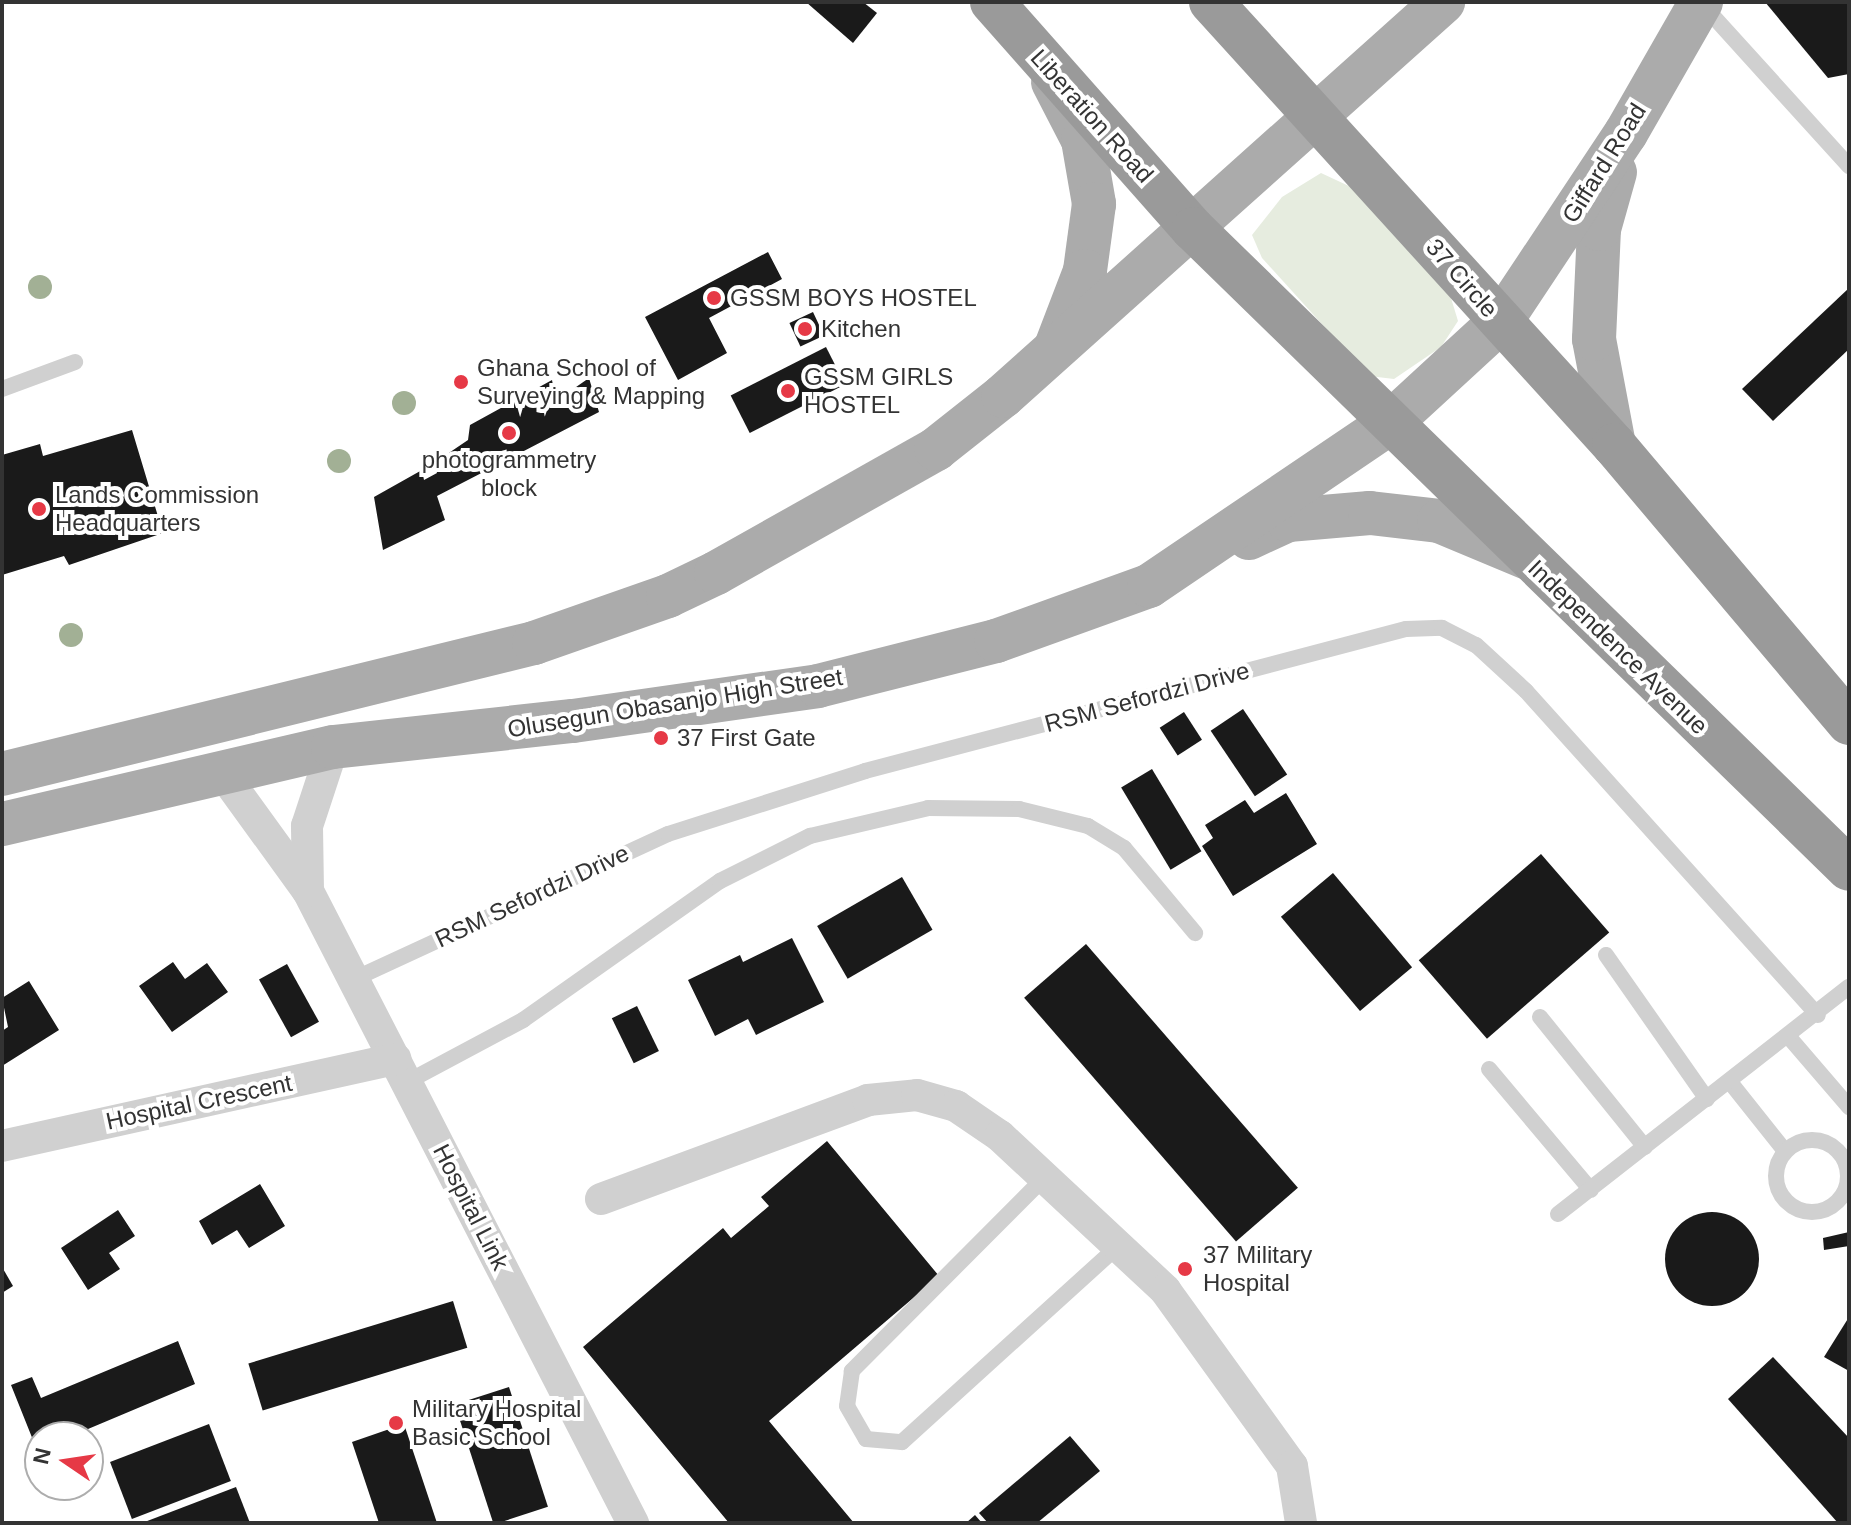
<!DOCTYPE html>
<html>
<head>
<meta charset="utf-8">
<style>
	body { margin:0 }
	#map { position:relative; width:1851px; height:1525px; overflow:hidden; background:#fff; font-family:Helvetica,sans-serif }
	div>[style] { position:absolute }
	.green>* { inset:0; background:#e6ecdf }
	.building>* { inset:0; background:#1a1a1a; transform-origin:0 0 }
	.round { border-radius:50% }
	.lane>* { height:16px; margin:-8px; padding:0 8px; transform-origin:8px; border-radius:8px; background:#d0d0d0 }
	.lane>.ring { margin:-8px; padding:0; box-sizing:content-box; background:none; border:16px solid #d0d0d0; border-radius:50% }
	.street>* { height:32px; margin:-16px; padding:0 16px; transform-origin:16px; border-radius:16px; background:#d0d0d0 }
	.primary>* { height:44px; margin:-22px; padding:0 22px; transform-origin:22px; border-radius:22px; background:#ababab }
	.highway>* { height:44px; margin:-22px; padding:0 22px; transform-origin:22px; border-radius:22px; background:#9a9a9a }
	.trees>* { width:24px; height:24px; margin:-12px; border-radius:50%; background:#a2b095 }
	.dots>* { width:22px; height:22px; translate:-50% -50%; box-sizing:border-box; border:4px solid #fff; border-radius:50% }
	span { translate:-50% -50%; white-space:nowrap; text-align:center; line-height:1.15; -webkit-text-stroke:8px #fff; paint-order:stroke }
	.street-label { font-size:24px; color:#333 }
	.poi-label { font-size:24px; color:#333 }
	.left { translate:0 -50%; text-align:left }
	.frame { position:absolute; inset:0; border:4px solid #333; pointer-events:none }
	.north { position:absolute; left:24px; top:1421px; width:80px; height:80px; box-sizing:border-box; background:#fff; border:2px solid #adadad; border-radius:50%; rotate:283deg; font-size:22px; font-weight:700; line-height:32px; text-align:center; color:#333 }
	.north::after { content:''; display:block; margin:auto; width:28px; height:36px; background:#e63946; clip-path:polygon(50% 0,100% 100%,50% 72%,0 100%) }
</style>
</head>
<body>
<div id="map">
	<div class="green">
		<i style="clip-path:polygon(1321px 173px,1351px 187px,1451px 298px,1458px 321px,1441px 347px,1394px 379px,1369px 376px,1262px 258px,1252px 235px,1282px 197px)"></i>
	</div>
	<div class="building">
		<i style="clip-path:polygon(806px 2px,863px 2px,877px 13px,853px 43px)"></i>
		<i style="clip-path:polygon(1765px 2px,1849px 2px,1849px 74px,1828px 78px)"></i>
		<i style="clip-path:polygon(768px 252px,782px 279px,709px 318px,727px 353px,678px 380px,645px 317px)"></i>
		<i style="clip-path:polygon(1849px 288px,1849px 349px,1773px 421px,1742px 389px)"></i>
		<i style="left:813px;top:312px;width:26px;height:26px;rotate:65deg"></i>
		<i style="left:826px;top:347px;width:42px;height:107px;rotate:63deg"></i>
		<i style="clip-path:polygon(589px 378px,599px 412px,437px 496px,445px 520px,383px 550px,374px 497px,422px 470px,424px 480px,437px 473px,434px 463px,468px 440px,470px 425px,552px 380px,556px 401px)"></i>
		<i style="clip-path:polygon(132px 430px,163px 533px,69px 565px,64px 556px,2px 575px,2px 455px,40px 444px,43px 456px)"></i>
		<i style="left:1243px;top:709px;width:79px;height:39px;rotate:56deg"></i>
		<i style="left:1184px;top:712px;width:33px;height:29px;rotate:57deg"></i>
		<i style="left:1152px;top:769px;width:96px;height:36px;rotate:59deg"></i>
		<i style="clip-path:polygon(1286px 793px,1317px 844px,1233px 896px,1202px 846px,1213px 838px,1205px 825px,1245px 800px,1254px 813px)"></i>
		<i style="left:1541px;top:854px;width:104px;height:162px;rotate:49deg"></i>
		<i style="left:1333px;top:873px;width:123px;height:68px;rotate:50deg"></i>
		<i style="left:902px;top:877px;width:61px;height:98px;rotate:60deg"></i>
		<i style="clip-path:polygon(792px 938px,824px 1002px,756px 1035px,748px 1019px,715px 1036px,688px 980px,740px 955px,743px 962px)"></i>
		<i style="left:1086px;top:944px;width:323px;height:82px;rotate:49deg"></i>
		<i style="clip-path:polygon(173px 962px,185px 979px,207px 963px,228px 992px,172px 1032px,139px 986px)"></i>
		<i style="left:287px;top:964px;width:66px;height:32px;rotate:61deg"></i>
		<i style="clip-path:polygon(29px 981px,59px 1030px,2px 1066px,2px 1031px,8px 1027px,2px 998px)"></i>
		<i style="left:637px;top:1006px;width:50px;height:28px;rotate:64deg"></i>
		<i style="clip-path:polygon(827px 1141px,939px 1276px,769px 1421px,854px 1523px,729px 1523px,583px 1347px,723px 1228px,731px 1238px,769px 1206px,761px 1197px)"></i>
		<i style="clip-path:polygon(260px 1184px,285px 1226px,249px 1248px,237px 1230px,212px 1245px,199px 1221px)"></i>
		<i style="clip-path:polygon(118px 1210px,135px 1236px,109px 1253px,120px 1269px,88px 1290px,61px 1248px)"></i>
		<i class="round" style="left:1665px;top:1212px;width:94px;height:94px"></i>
		<i style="clip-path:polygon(1849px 1232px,1849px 1246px,1824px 1250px,1823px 1238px)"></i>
		<i style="clip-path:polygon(2px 1267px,13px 1286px,2px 1293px)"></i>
		<i style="left:453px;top:1301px;width:49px;height:214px;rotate:73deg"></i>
		<i style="clip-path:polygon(1849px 1317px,1849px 1371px,1824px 1357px)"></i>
		<i style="clip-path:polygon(178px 1341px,195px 1384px,69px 1437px,40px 1437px,37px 1450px,11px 1385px,32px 1377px,41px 1398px)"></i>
		<i style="clip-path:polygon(1773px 1357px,1849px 1438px,1849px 1523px,1838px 1523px,1728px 1399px)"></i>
		<i style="left:509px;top:1387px;width:126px;height:57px;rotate:72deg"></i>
		<i style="left:209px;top:1424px;width:61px;height:106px;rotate:69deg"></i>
		<i style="clip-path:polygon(404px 1424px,437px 1523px,379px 1523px,352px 1442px)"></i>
		<i style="clip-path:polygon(1070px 1436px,1100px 1471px,1037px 1523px,988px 1523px,979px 1513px)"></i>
		<i style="clip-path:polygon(236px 1487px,250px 1523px,142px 1523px)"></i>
		<i style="clip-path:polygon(975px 1515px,982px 1523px,966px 1523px)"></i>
	</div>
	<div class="lane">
		<i style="left:1702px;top:4px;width:219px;rotate:47.8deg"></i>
		<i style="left:2px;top:389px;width:78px;rotate:-20.3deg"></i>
		<i style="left:1606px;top:955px;width:176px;rotate:55deg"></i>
		<i style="left:352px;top:980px;width:348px;rotate:-24.8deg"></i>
		<i style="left:668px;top:834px;width:207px;rotate:-17.7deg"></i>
		<i style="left:865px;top:771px;width:559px;rotate:-14.71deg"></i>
		<i style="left:1406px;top:629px;width:36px;rotate:-2deg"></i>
		<i style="left:1442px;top:628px;width:38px;rotate:27deg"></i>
		<i style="left:1476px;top:645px;width:68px;rotate:42.6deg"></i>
		<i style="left:1526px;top:691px;width:436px;rotate:48deg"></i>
		<i style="left:1540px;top:1017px;width:167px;rotate:51.1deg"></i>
		<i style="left:1788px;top:1036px;width:94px;rotate:49.3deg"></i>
		<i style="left:1489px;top:1069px;width:158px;rotate:49.9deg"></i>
		<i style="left:407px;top:1082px;width:132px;rotate:-28.1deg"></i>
		<i style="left:523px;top:1020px;width:241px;rotate:-35.2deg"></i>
		<i style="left:720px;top:881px;width:101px;rotate:-26.6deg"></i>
		<i style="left:810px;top:836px;width:121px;rotate:-13.3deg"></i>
		<i style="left:928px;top:808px;width:91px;rotate:0.6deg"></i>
		<i style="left:1019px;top:809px;width:71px;rotate:13.8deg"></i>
		<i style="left:1088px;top:826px;width:42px;rotate:31.4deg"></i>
		<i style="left:1124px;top:848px;width:111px;rotate:50.1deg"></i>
		<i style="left:1730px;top:1082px;width:87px;rotate:51.5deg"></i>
		<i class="ring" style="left:1776px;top:1140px;width:56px;height:56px"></i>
		<i style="left:1045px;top:1177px;width:274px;rotate:134.9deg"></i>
		<i style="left:852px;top:1371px;width:35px;rotate:98deg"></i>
		<i style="left:847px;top:1406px;width:38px;rotate:60deg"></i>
		<i style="left:866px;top:1439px;width:36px;rotate:5deg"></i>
		<i style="left:902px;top:1442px;width:292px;rotate:-42.2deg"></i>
		<i style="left:1558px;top:1214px;width:369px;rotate:-38deg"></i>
	</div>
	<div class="street">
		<i style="left:221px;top:771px;width:148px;rotate:54.1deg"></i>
		<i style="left:308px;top:891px;width:711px;rotate:62.79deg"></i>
		<i style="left:308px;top:891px;width:65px;rotate:-90.9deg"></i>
		<i style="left:307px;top:826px;width:83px;rotate:-71.8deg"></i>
		<i style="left:2px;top:1146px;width:403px;rotate:-12.5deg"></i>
		<i style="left:601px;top:1199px;width:285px;rotate:-20.3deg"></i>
		<i style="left:868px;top:1100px;width:49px;rotate:-5.8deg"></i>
		<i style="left:917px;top:1095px;width:41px;rotate:15.8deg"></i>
		<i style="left:956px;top:1106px;width:53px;rotate:34.3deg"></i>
		<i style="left:1000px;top:1136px;width:226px;rotate:43deg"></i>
		<i style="left:1165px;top:1290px;width:217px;rotate:54.2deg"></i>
		<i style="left:1292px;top:1466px;width:58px;rotate:81deg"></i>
	</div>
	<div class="primary">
		<i style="left:1053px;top:82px;width:65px;rotate:62.7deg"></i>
		<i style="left:1083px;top:140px;width:65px;rotate:80.2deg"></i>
		<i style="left:1094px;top:204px;width:68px;rotate:97.7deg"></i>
		<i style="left:1085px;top:271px;width:81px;rotate:110.9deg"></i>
		<i style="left:1614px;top:445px;width:108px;rotate:-100.7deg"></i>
		<i style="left:1594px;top:339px;width:110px;rotate:-87.4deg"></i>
		<i style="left:1599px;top:229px;width:59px;rotate:-74.3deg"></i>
		<i style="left:1249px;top:538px;width:43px;rotate:-24.8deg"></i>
		<i style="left:1288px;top:520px;width:82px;rotate:-4.9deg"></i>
		<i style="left:1370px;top:513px;width:69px;rotate:6.6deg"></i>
		<i style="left:1439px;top:521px;width:96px;rotate:22.6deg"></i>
		<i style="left:2px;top:774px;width:548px;rotate:-13.83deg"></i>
		<i style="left:534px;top:643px;width:142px;rotate:-19.3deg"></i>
		<i style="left:668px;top:596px;width:53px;rotate:-25.6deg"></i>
		<i style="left:716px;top:573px;width:253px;rotate:-29.4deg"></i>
		<i style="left:936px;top:449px;width:85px;rotate:-38.3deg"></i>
		<i style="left:1003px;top:396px;width:591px;rotate:-41.84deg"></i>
		<i style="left:2px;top:824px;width:340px;rotate:-13.1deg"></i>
		<i style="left:333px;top:747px;width:241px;rotate:-6.2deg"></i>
		<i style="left:573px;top:721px;width:247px;rotate:-8.1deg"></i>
		<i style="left:818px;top:686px;width:184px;rotate:-14.2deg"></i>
		<i style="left:996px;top:641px;width:163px;rotate:-19.8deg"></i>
		<i style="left:1149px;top:586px;width:291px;rotate:-34.1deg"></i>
		<i style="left:1390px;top:423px;width:151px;rotate:-42.6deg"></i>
		<i style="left:1501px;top:321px;width:226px;rotate:-56.4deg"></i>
		<i style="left:1626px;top:133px;width:151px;rotate:-60.2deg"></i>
	</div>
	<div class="highway">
		<i style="left:992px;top:2px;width:303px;rotate:48.5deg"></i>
		<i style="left:1193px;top:229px;width:916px;rotate:44.29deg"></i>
		<i style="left:1211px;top:2px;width:599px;rotate:47.71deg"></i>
		<i style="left:1614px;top:445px;width:364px;rotate:49.8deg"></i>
	</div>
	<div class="trees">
		<i style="left:40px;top:287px"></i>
		<i style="left:404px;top:403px"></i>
		<i style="left:339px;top:461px"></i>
		<i style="left:71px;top:635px"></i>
	</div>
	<div class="dots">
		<i style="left:714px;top:298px;background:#e63946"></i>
		<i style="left:805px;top:329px;background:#e63946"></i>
		<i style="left:461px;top:382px;background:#e63946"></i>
		<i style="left:788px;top:391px;background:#e63946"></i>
		<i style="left:509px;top:433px;background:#e63946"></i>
		<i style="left:39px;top:509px;background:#e63946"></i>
		<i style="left:661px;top:738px;background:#e63946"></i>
		<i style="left:1185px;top:1269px;background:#e63946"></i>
		<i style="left:396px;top:1423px;background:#e63946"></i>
	</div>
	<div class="street-label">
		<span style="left:1092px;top:116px;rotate:48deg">Liberation Road</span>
		<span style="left:1604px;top:163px;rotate:-58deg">Giffard Road</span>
		<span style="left:1462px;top:278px;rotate:49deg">37 Circle</span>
		<span style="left:1618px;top:647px;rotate:44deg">Independence Avenue</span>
		<span style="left:1147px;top:697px;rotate:-15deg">RSM Sefordzi Drive</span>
		<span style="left:675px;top:703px;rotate:-9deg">Olusegun Obasanjo High Street</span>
		<span style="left:532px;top:896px;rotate:-25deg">RSM Sefordzi Drive</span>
		<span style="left:199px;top:1102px;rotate:-12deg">Hospital Crescent</span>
		<span style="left:471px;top:1207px;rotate:63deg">Hospital Link</span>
	</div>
	<div class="poi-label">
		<span class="left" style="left:730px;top:298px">GSSM BOYS HOSTEL</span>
		<span class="left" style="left:821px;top:329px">Kitchen</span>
		<span class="left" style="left:477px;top:382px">Ghana School of<br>Surveying &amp; Mapping</span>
		<span class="left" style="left:804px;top:391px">GSSM GIRLS<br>HOSTEL</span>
		<span style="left:509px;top:474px">photogrammetry<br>block</span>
		<span class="left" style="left:55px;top:509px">Lands Commission<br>Headquarters</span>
		<span class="left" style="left:677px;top:738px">37 First Gate</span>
		<span class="left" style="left:1203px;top:1269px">37 Military<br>Hospital</span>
		<span class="left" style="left:412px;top:1423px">Military Hospital<br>Basic School</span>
	</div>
	<div class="frame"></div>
	<div class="north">N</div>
</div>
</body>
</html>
